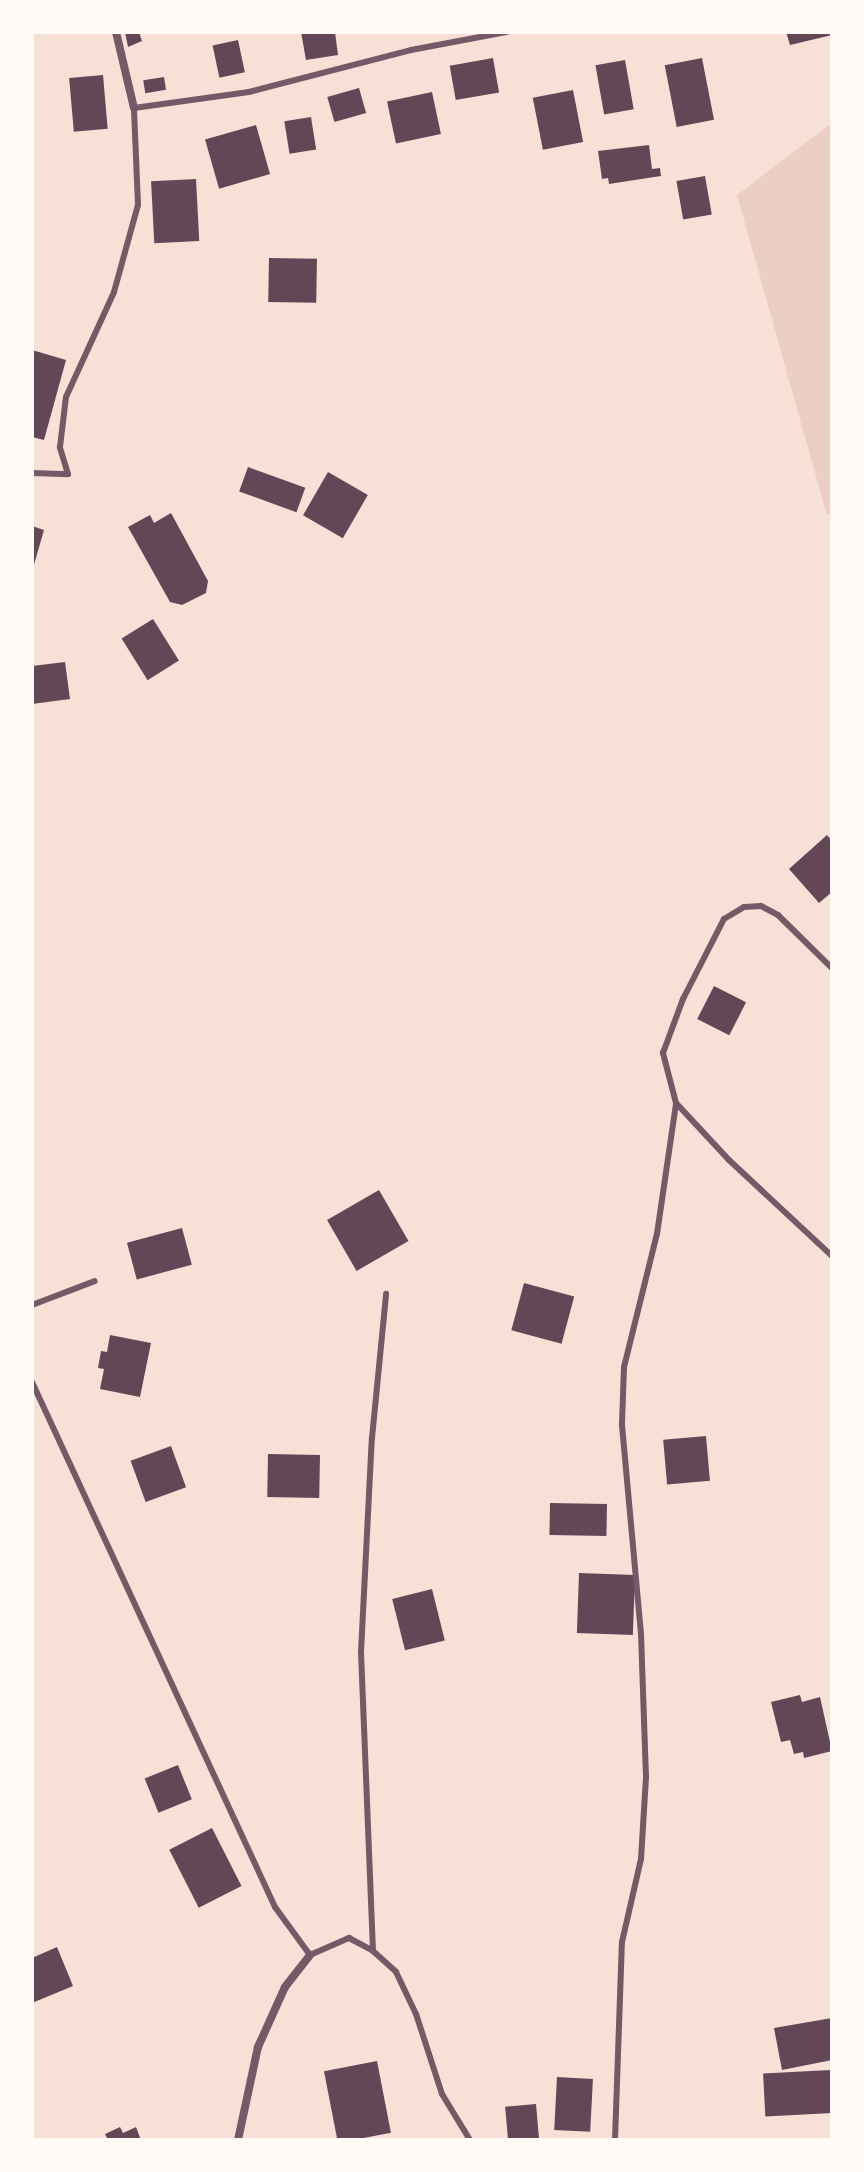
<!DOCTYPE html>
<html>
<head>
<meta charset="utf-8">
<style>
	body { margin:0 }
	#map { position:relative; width:864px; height:2172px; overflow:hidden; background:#f7e1d7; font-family:"Nunito Sans",sans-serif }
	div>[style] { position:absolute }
	.green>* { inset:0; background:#ebcfc5 }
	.building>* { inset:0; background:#644757; transform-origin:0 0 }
	.service>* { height:6px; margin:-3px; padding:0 3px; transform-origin:3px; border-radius:3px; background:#755966 }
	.minor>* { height:8px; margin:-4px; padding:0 4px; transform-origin:4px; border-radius:4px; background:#755966 }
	span { translate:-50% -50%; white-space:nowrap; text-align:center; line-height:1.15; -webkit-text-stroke:7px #fffaf5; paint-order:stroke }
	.frame { position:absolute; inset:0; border:34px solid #fffaf5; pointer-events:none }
</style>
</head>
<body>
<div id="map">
	<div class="green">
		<i style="clip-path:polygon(832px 123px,832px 517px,826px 512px,737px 195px)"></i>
	</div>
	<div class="building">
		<i style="clip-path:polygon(125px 32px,139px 32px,142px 41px,128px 47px)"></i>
		<i style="clip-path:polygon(301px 32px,335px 32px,338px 55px,306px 60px)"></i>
		<i style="clip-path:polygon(786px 32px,831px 32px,832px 35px,790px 45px)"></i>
		<i style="left:238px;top:40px;width:33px;height:26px;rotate:78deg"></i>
		<i style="left:493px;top:58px;width:35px;height:44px;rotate:80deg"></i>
		<i style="left:702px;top:58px;width:63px;height:38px;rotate:79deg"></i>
		<i style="left:625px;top:60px;width:50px;height:30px;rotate:80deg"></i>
		<i style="left:103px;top:75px;width:54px;height:34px;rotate:85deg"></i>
		<i style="left:164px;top:77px;width:13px;height:21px;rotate:81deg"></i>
		<i style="left:359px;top:88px;width:26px;height:33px;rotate:74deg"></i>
		<i style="left:573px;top:90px;width:53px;height:41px;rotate:79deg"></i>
		<i style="left:432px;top:92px;width:43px;height:46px;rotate:78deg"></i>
		<i style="left:311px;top:117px;width:33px;height:27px;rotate:81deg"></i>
		<i style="left:256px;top:125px;width:51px;height:53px;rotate:74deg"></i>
		<i style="clip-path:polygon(649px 145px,652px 169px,660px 168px,661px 176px,609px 184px,608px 178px,602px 179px,598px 151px)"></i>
		<i style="left:705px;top:176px;width:39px;height:29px;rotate:80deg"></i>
		<i style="left:196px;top:179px;width:62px;height:45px;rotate:87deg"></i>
		<i style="left:269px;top:258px;width:48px;height:44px;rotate:1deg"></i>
		<i style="clip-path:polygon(32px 350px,66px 360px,44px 440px,32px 437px)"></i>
		<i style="left:248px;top:467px;width:61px;height:26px;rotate:20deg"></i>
		<i style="left:328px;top:472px;width:46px;height:50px;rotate:30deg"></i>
		<i style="clip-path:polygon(171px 513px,208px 581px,206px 593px,182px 605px,170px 602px,128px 527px,150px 515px,154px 523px)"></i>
		<i style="clip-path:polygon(32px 526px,44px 530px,33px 568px,32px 568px)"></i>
		<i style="left:153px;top:619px;width:49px;height:37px;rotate:58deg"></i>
		<i style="clip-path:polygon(65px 662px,70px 699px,32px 704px,32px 666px)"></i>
		<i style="clip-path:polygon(827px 835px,832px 841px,832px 892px,819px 903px,789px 869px)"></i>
		<i style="left:714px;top:986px;width:36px;height:37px;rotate:27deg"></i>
		<i style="left:379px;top:1190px;width:59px;height:60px;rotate:60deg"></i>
		<i style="left:182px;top:1228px;width:38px;height:57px;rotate:75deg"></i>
		<i style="left:524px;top:1283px;width:52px;height:49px;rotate:15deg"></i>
		<i style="clip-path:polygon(110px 1335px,151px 1343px,140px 1397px,100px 1389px,104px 1369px,98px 1368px,101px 1351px,107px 1352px)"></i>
		<i style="left:706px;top:1436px;width:45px;height:43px;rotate:85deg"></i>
		<i style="left:171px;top:1446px;width:44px;height:43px;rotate:70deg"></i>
		<i style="left:268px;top:1454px;width:52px;height:43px;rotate:1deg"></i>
		<i style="left:550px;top:1503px;width:57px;height:32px;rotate:1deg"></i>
		<i style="left:579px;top:1573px;width:56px;height:60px;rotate:2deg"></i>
		<i style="left:432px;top:1589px;width:53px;height:41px;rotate:76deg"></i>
		<i style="clip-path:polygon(800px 1695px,802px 1702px,820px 1697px,832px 1751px,804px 1758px,803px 1752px,794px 1754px,790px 1740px,781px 1742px,771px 1702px)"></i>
		<i style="left:178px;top:1765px;width:37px;height:36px;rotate:68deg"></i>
		<i style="left:212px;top:1828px;width:65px;height:48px;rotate:63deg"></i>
		<i style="clip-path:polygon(57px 1947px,73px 1986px,32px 2003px,32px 1958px)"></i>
		<i style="clip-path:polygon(832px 2018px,832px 2060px,782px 2070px,774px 2028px)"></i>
		<i style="left:377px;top:2061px;width:73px;height:54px;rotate:79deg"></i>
		<i style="left:830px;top:2070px;width:43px;height:67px;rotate:87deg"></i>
		<i style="left:557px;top:2077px;width:36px;height:53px;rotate:3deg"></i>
		<i style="left:536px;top:2104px;width:36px;height:31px;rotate:85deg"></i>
		<i style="clip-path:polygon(120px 2127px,123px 2133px,136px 2127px,141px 2140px,108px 2140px,105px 2134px)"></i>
	</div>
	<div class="service">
		<i style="left:32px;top:473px;width:36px;rotate:2deg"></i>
		<i style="left:68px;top:474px;width:28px;rotate:-107deg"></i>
		<i style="left:60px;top:447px;width:50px;rotate:-83.2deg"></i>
		<i style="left:66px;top:397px;width:115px;rotate:-65.4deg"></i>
		<i style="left:114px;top:292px;width:90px;rotate:-74.6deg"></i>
		<i style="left:138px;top:205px;width:97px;rotate:-92.4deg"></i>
		<i style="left:134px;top:108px;width:116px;rotate:-7.9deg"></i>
		<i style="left:249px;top:92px;width:167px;rotate:-14.5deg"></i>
		<i style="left:411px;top:50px;width:97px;rotate:-10.7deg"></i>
		<i style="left:676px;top:1103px;width:78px;rotate:47.1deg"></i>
		<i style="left:729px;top:1160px;width:141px;rotate:43deg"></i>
		<i style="left:32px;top:1305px;width:67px;rotate:-20.9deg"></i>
		<i style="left:32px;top:1382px;width:579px;rotate:65.16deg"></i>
		<i style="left:275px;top:1907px;width:59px;rotate:53.9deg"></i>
		<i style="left:310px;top:1955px;width:43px;rotate:-23.6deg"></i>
		<i style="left:349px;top:1938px;width:27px;rotate:28deg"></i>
		<i style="left:373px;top:1951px;width:31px;rotate:42deg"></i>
		<i style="left:396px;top:1972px;width:47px;rotate:64.5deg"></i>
		<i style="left:416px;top:2014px;width:84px;rotate:72deg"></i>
		<i style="left:442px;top:2094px;width:54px;rotate:58.7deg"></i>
		<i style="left:373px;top:1951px;width:299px;rotate:-92.3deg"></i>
		<i style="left:361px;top:1652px;width:214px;rotate:-87.1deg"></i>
		<i style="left:372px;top:1438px;width:145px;rotate:-84.4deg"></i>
		<i style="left:615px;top:2140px;width:198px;rotate:-88deg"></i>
		<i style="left:622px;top:1942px;width:85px;rotate:-77.1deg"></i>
		<i style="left:641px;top:1859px;width:82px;rotate:-86.5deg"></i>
		<i style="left:646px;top:1777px;width:143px;rotate:-92deg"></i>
		<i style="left:641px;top:1634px;width:211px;rotate:-95.2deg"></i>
		<i style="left:622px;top:1424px;width:57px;rotate:-88deg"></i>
		<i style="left:624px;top:1367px;width:137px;rotate:-76.1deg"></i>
		<i style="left:657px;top:1234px;width:132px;rotate:-81.7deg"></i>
		<i style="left:676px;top:1103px;width:52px;rotate:-104.6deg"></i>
		<i style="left:663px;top:1053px;width:58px;rotate:-69.7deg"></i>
		<i style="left:683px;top:999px;width:90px;rotate:-62.9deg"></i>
		<i style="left:724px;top:919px;width:23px;rotate:-31deg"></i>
		<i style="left:744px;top:907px;width:17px;rotate:-3deg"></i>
		<i style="left:761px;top:906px;width:19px;rotate:28deg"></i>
		<i style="left:778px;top:915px;width:76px;rotate:44.5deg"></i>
	</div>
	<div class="minor">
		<i style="left:116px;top:32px;width:78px;rotate:76.7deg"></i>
		<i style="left:238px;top:2140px;width:95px;rotate:-77.9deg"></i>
		<i style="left:258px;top:2047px;width:66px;rotate:-65.8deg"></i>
		<i style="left:285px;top:1987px;width:41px;rotate:-52deg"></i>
	</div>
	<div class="frame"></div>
</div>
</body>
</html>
